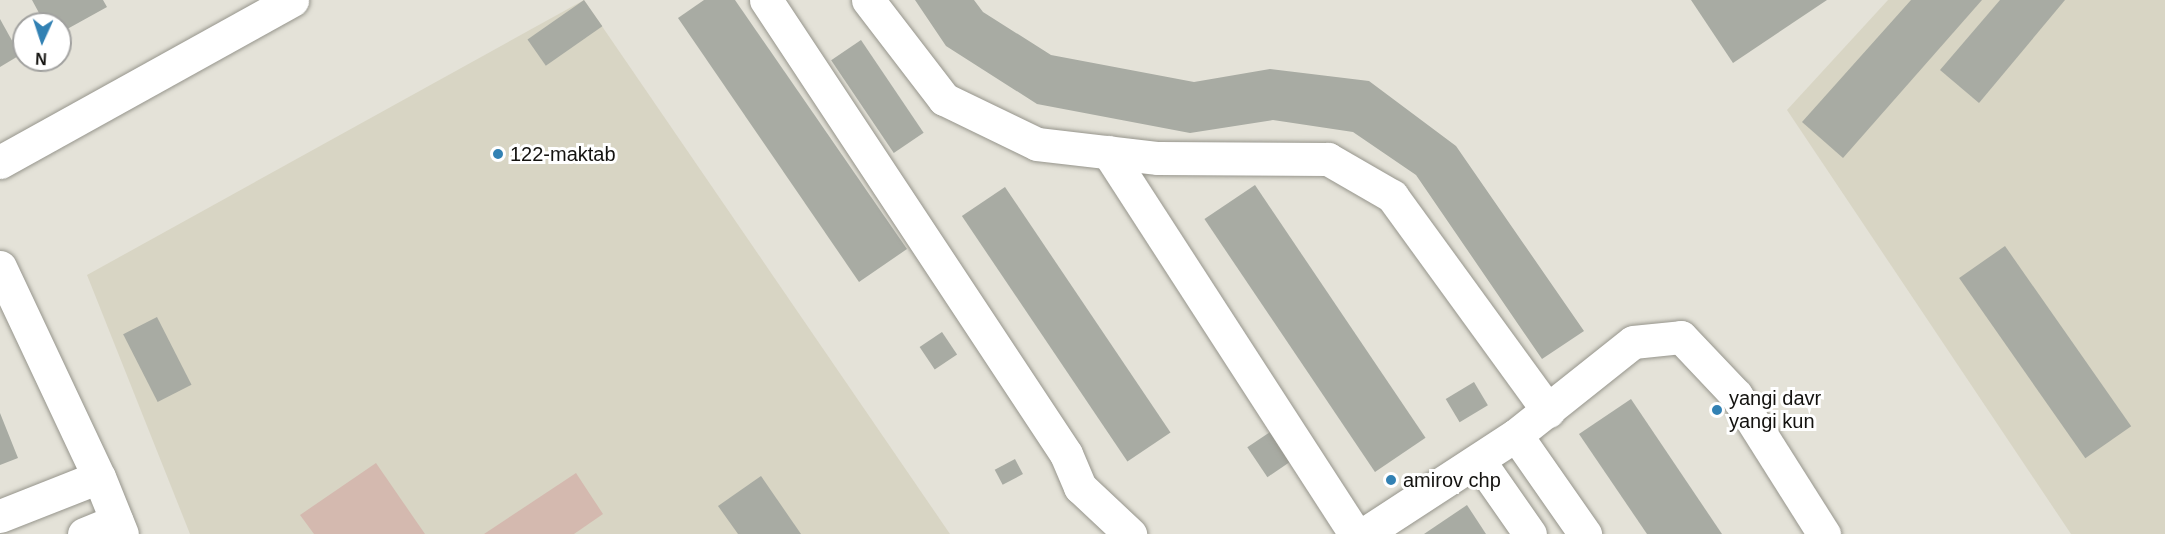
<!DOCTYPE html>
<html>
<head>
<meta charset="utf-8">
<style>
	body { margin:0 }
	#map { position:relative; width:2165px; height:534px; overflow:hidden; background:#e4e2d8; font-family:Arial,sans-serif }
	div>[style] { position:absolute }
	.built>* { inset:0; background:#d8d5c4 }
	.green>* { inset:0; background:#d4b9af }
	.building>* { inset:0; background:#a8aba3; transform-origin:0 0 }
	.roads { filter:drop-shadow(0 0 2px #96958c) drop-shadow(0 0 2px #96958c) }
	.minor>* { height:33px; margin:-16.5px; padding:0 16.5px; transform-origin:16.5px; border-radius:16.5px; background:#fff }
	.dots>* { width:16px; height:16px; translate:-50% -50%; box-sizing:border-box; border:3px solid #fff; border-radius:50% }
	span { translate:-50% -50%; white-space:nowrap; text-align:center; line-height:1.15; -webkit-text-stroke:6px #fff; paint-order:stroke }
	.poi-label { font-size:20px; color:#141310 }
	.left { translate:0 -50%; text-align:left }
	.north { position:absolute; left:12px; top:12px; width:60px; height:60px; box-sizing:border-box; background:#fff; border:2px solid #a1a19f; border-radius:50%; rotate:183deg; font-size:16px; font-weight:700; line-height:24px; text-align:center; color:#141310 }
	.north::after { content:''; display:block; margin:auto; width:21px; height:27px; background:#3281b3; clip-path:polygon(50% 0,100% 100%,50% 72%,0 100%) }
</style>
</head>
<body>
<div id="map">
	<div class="built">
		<i style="clip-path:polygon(584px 0,950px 534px,190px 534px,87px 275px)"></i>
		<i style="clip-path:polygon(1888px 0,2165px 0,2165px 534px,2071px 534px,1787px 110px)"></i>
	</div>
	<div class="green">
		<i style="clip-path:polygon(376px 463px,425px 534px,314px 534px,300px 515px)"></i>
		<i style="clip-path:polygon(576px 473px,603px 514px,574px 534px,484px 534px)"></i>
	</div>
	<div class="building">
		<i style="clip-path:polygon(32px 0,103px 0,107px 7px,60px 33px,60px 24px,45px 24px)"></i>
		<i style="left:584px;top:0;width:32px;height:69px;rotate:55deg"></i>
		<i style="clip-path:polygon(704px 0,735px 0,907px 249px,859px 282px,678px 18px)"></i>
		<i style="clip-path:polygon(915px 0,974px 0,983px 12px,1051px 55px,1194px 82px,1270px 69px,1369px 81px,1456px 146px,1584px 331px,1542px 359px,1416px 175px,1353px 132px,1273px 120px,1190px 133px,1037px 104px,946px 46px)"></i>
		<i style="clip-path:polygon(1691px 0,1827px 0,1733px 63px)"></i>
		<i style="clip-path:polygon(1911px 0,1982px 0,1843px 158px,1802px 122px)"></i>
		<i style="clip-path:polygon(2000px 0,2065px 0,1979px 103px,1940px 70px)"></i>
		<i style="clip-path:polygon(0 19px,20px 55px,0 67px)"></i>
		<i style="left:861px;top:40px;width:112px;height:36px;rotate:56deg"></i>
		<i style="left:1255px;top:185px;width:305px;height:61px;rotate:56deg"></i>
		<i style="left:1005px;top:187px;width:296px;height:52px;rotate:56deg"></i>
		<i style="left:2005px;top:246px;width:220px;height:56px;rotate:55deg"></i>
		<i style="left:157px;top:317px;width:76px;height:38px;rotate:63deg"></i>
		<i style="left:942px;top:332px;width:27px;height:27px;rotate:56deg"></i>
		<i style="left:1474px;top:382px;width:27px;height:33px;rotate:59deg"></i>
		<i style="clip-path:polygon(1631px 399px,1722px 534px,1647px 534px,1579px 434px)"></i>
		<i style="clip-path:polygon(0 413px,18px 458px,0 465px)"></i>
		<i style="left:1273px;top:430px;width:36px;height:31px;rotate:56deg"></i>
		<i style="left:1015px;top:459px;width:17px;height:23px;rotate:62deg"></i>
		<i style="clip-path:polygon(761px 476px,801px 534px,738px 534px,718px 506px)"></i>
		<i style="clip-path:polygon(1467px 505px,1486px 534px,1424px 534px)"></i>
	</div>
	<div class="roads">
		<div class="minor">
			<i style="left:766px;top:0;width:544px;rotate:56.54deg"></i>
			<i style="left:1066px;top:454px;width:36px;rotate:67deg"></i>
			<i style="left:1080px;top:487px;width:69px;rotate:43.2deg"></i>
			<i style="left:868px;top:0;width:125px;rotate:52.5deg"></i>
			<i style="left:944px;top:99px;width:103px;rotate:25.8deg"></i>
			<i style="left:1037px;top:144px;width:122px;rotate:6.6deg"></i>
			<i style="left:1158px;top:158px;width:170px;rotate:0.3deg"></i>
			<i style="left:1328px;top:159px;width:74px;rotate:30deg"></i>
			<i style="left:1392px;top:196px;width:266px;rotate:54deg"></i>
			<i style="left:1108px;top:152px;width:455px;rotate:57.1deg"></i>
			<i style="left:0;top:162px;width:334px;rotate:-29deg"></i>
			<i style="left:0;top:267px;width:232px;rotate:64.8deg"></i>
			<i style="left:99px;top:477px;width:61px;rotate:68deg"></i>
			<i style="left:1516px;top:435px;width:121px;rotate:55.1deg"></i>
			<i style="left:1479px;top:461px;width:89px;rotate:55.1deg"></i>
			<i style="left:0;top:516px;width:106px;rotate:-21.5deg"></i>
			<i style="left:84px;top:534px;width:35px;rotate:-22deg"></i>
			<i style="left:1364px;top:534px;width:181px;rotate:-33.1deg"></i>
			<i style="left:1516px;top:435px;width:149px;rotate:-38.5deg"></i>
			<i style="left:1633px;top:342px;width:48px;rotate:-5.9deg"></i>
			<i style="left:1681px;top:337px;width:80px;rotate:46.5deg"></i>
			<i style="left:1736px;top:395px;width:165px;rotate:57.7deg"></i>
		</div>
	</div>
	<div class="dots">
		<i style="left:498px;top:154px;background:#3281b3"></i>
		<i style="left:1717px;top:410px;background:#3281b3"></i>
		<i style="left:1391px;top:480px;background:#3281b3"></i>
	</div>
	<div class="poi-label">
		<span class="left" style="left:510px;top:154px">122-maktab</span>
		<span class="left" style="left:1729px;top:410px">yangi davr<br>yangi kun</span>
		<span class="left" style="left:1403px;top:480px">amirov chp</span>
	</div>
	<div class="north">N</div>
</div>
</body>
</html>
